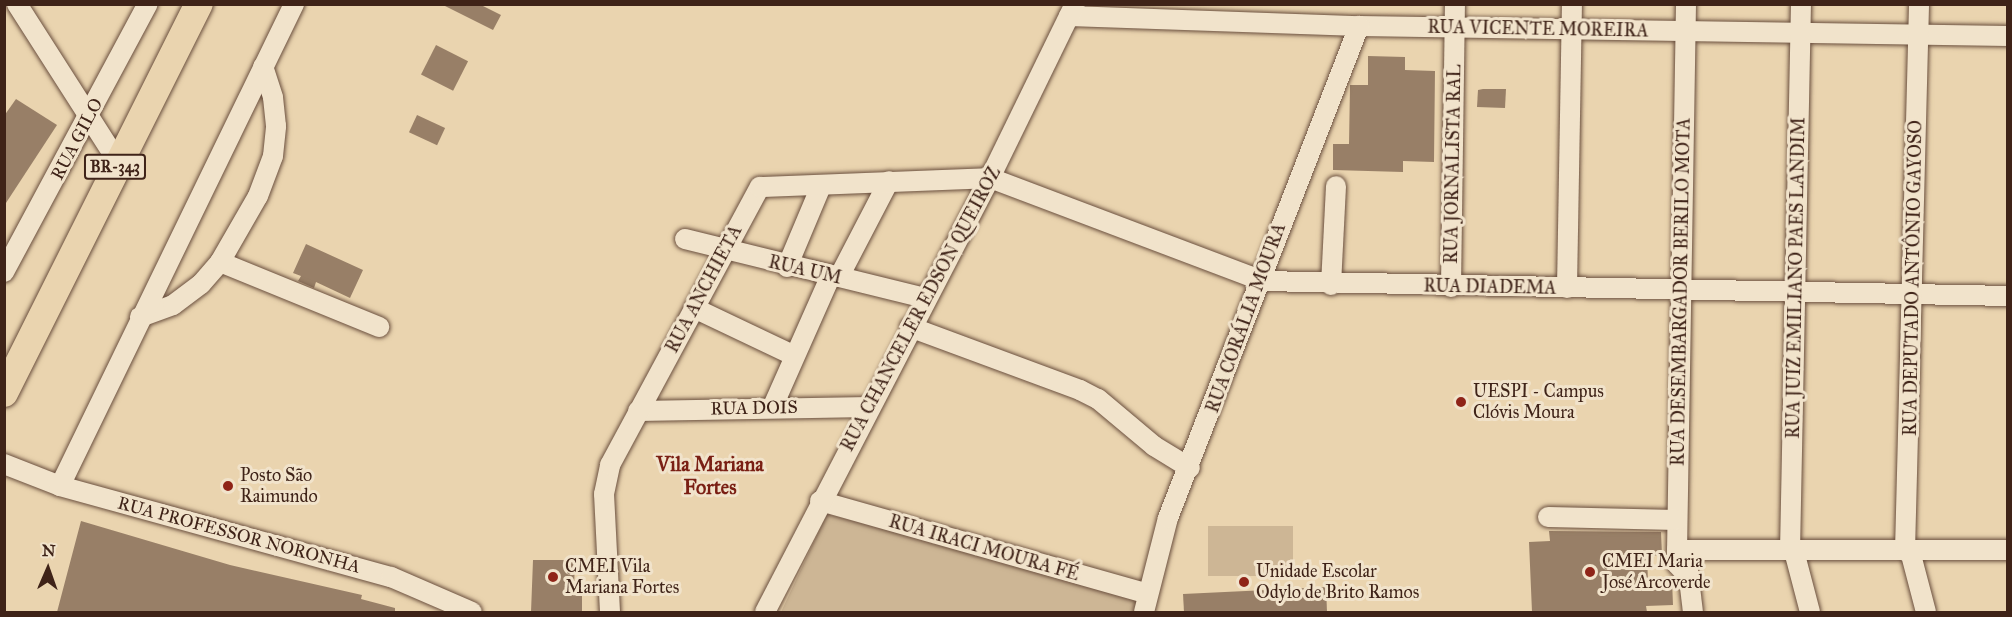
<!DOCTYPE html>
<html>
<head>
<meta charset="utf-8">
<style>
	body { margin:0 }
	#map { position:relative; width:2012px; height:617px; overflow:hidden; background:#ead4af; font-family:"IM FELL Great Primer",serif }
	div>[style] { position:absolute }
	.green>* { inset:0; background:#cdb695; transform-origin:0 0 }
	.building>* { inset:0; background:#987f67; transform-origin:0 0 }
	.roads { filter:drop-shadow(0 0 2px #6a4f3e) drop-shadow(0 0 2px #6a4f3e) }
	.minor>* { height:20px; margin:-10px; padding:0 10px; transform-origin:10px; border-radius:10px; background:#f1e3cb }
	.highway>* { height:28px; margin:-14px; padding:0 14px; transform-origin:14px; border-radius:14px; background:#ead4af }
	.dots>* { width:16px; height:16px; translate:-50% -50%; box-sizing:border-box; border:3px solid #f1e3cb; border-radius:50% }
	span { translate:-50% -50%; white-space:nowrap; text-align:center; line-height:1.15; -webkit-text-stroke:6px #f1e3cb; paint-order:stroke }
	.shield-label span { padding:2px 4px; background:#f1e3cb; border:2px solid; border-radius:4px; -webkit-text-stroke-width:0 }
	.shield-label { font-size:16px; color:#3f2318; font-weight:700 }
	.street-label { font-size:18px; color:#3f2318 }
	.poi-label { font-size:18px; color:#3f2318 }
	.left { translate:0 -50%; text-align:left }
	.neighbourhood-label { font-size:20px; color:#7a1f14; font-weight:700 }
	.frame { position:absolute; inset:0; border:6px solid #3f2318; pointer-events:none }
	.north { position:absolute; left:18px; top:539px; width:60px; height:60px; -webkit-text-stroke:4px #f1e3cb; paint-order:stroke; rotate:2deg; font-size:16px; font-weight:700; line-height:24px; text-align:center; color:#3f2318 }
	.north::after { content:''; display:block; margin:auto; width:21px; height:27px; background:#3f2318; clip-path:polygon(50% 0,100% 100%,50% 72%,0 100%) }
</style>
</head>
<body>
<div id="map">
	<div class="green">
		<i style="clip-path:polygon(827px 514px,1139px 598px,1135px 612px,781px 612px)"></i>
		<i style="left:1208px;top:526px;width:85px;height:50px"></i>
	</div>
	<div class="building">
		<i style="clip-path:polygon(441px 4px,479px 4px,501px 15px,493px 30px)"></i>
		<i style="left:436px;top:45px;width:36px;height:33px;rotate:27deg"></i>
		<i style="clip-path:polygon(1368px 56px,1405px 57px,1405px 70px,1435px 71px,1434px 162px,1403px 161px,1403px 172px,1333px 170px,1333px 144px,1349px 144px,1350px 85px,1368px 85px)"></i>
		<i style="clip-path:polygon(1483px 89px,1506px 89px,1505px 108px,1477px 107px,1478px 90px)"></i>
		<i style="clip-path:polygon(16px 99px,57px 125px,4px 206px,4px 116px)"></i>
		<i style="left:417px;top:115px;width:31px;height:19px;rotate:25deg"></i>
		<i style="clip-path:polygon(306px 244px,363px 270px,350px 298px,316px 282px,314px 288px,298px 281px,301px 276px,293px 273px)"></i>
		<i style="clip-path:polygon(81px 521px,230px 565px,362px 595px,361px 599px,395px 608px,395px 612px,57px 612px)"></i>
		<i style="clip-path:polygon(1549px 531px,1661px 532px,1662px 555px,1647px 556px,1648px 581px,1672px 580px,1673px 605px,1646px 606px,1647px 612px,1532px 612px,1529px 542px,1550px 541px)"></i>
		<i style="clip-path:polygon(533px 560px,575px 560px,574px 589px,582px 589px,582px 612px,531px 612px)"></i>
		<i style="clip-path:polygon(1326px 587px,1327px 612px,1184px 612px,1183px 594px)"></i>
	</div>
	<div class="roads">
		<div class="minor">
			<i style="left:17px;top:4px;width:188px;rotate:57.4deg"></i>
			<i style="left:1686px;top:4px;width:546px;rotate:90.94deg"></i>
			<i style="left:1677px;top:550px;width:14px;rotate:90deg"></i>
			<i style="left:1677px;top:564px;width:15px;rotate:48deg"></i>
			<i style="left:1069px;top:16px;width:290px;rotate:2deg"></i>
			<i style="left:1359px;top:26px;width:649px;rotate:0.88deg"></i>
			<i style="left:685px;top:239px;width:247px;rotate:13.8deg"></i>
			<i style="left:220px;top:262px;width:172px;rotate:22.2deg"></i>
			<i style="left:787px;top:267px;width:88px;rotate:-67.2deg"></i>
			<i style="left:4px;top:272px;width:304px;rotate:-61.8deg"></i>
			<i style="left:839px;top:277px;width:108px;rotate:-62.5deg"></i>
			<i style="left:1331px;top:285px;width:99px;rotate:-87.1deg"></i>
			<i style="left:1451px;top:287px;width:283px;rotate:-89.2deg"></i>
			<i style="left:1567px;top:288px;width:284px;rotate:-89deg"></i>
			<i style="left:694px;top:308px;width:110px;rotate:25.4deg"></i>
			<i style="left:140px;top:317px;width:35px;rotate:-20deg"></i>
			<i style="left:173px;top:305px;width:35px;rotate:-37deg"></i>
			<i style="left:201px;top:284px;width:29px;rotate:-49deg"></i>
			<i style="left:220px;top:262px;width:76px;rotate:-60.1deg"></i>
			<i style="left:258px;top:196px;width:43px;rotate:-69.4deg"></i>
			<i style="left:273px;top:156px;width:30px;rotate:-84deg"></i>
			<i style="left:276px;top:126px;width:29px;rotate:-96deg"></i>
			<i style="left:273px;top:97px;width:32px;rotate:-108deg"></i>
			<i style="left:910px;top:327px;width:181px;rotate:20.3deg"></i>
			<i style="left:1080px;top:390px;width:20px;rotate:27deg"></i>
			<i style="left:1098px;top:399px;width:73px;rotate:40deg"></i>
			<i style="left:1154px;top:446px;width:42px;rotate:31.4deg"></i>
			<i style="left:773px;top:406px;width:143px;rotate:-66.1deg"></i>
			<i style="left:638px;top:411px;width:232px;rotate:-1deg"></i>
			<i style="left:4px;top:464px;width:60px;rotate:21.4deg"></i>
			<i style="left:60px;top:486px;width:343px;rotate:15.4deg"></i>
			<i style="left:391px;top:577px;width:88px;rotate:23.4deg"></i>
			<i style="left:60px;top:486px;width:536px;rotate:-64.1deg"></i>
			<i style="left:820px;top:501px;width:341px;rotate:15.8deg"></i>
			<i style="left:1548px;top:517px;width:129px;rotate:1.3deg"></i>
			<i style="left:1677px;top:550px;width:331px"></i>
			<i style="left:1790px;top:551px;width:547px;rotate:-88.85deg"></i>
			<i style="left:1794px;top:551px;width:63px;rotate:75.3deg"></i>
			<i style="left:1905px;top:551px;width:547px;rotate:-88.53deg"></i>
			<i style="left:1910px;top:551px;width:63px;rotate:75.3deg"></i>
			<i style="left:1687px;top:562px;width:50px;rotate:83.2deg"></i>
			<i style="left:610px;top:612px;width:118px;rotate:-92.9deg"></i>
			<i style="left:604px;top:494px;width:30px;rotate:-78deg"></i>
			<i style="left:610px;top:465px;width:316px;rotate:-61.7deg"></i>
			<i style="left:760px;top:187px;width:230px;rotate:-2.2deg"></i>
			<i style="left:990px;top:178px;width:291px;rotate:20.7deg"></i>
			<i style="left:1262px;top:281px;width:746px;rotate:1.15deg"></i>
			<i style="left:765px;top:612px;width:489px;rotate:-62.6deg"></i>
			<i style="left:990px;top:178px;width:194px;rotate:-64deg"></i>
			<i style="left:1144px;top:612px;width:97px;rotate:-75.7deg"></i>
			<i style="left:1168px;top:518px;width:528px;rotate:-68.78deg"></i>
		</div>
		<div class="highway">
			<i style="left:4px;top:393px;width:435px;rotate:-63.4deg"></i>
		</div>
	</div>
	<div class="dots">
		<i style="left:1461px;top:402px;background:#8f2418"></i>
		<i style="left:228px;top:486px;background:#8f2418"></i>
		<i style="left:1590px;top:572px;background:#8f2418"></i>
		<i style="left:553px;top:577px;background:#8f2418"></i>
		<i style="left:1244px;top:582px;background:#8f2418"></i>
	</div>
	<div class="shield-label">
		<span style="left:115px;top:167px">BR-343</span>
	</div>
	<div class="street-label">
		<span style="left:1538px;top:29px;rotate:1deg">RUA VICENTE MOREIRA</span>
		<span style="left:77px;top:139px;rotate:-62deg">RUA GILO</span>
		<span style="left:1453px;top:164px;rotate:-89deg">RUA JORNALISTA RAL</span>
		<span style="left:805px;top:270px;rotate:13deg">RUA UM</span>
		<span style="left:1796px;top:278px;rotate:-89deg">RUA JUIZ EMILIANO PAES LANDIM</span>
		<span style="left:1913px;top:278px;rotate:-89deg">RUA DEPUTADO ANTÔNIO GAYOSO</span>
		<span style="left:1490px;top:287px;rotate:1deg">RUA DIADEMA</span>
		<span style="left:704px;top:289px;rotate:-62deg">RUA ANCHIETA</span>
		<span style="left:1681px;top:292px;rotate:-89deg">RUA DESEMBARGADOR BERILO MOTA</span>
		<span style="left:921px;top:309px;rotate:-62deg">RUA CHANCELER EDSON QUEIROZ</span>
		<span style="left:1246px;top:318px;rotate:-70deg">RUA CORÁLIA MOURA</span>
		<span style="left:754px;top:408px;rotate:-1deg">RUA DOIS</span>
		<span style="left:239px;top:535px;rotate:15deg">RUA PROFESSOR NORONHA</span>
		<span style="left:984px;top:548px;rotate:16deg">RUA IRACI MOURA FÉ</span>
	</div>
	<div class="poi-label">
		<span class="left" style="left:1473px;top:402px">UESPI - Campus<br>Clóvis Moura</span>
		<span class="left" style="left:240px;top:486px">Posto São<br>Raimundo</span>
		<span class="left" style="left:1602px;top:572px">CMEI Maria<br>José Arcoverde</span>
		<span class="left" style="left:565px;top:577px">CMEI Vila<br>Mariana Fortes</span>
		<span class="left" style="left:1256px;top:582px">Unidade Escolar<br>Odylo de Brito Ramos</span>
	</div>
	<div class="neighbourhood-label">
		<span style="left:710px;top:476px">Vila Mariana<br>Fortes</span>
	</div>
	<div class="frame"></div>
	<div class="north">N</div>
</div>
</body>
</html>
